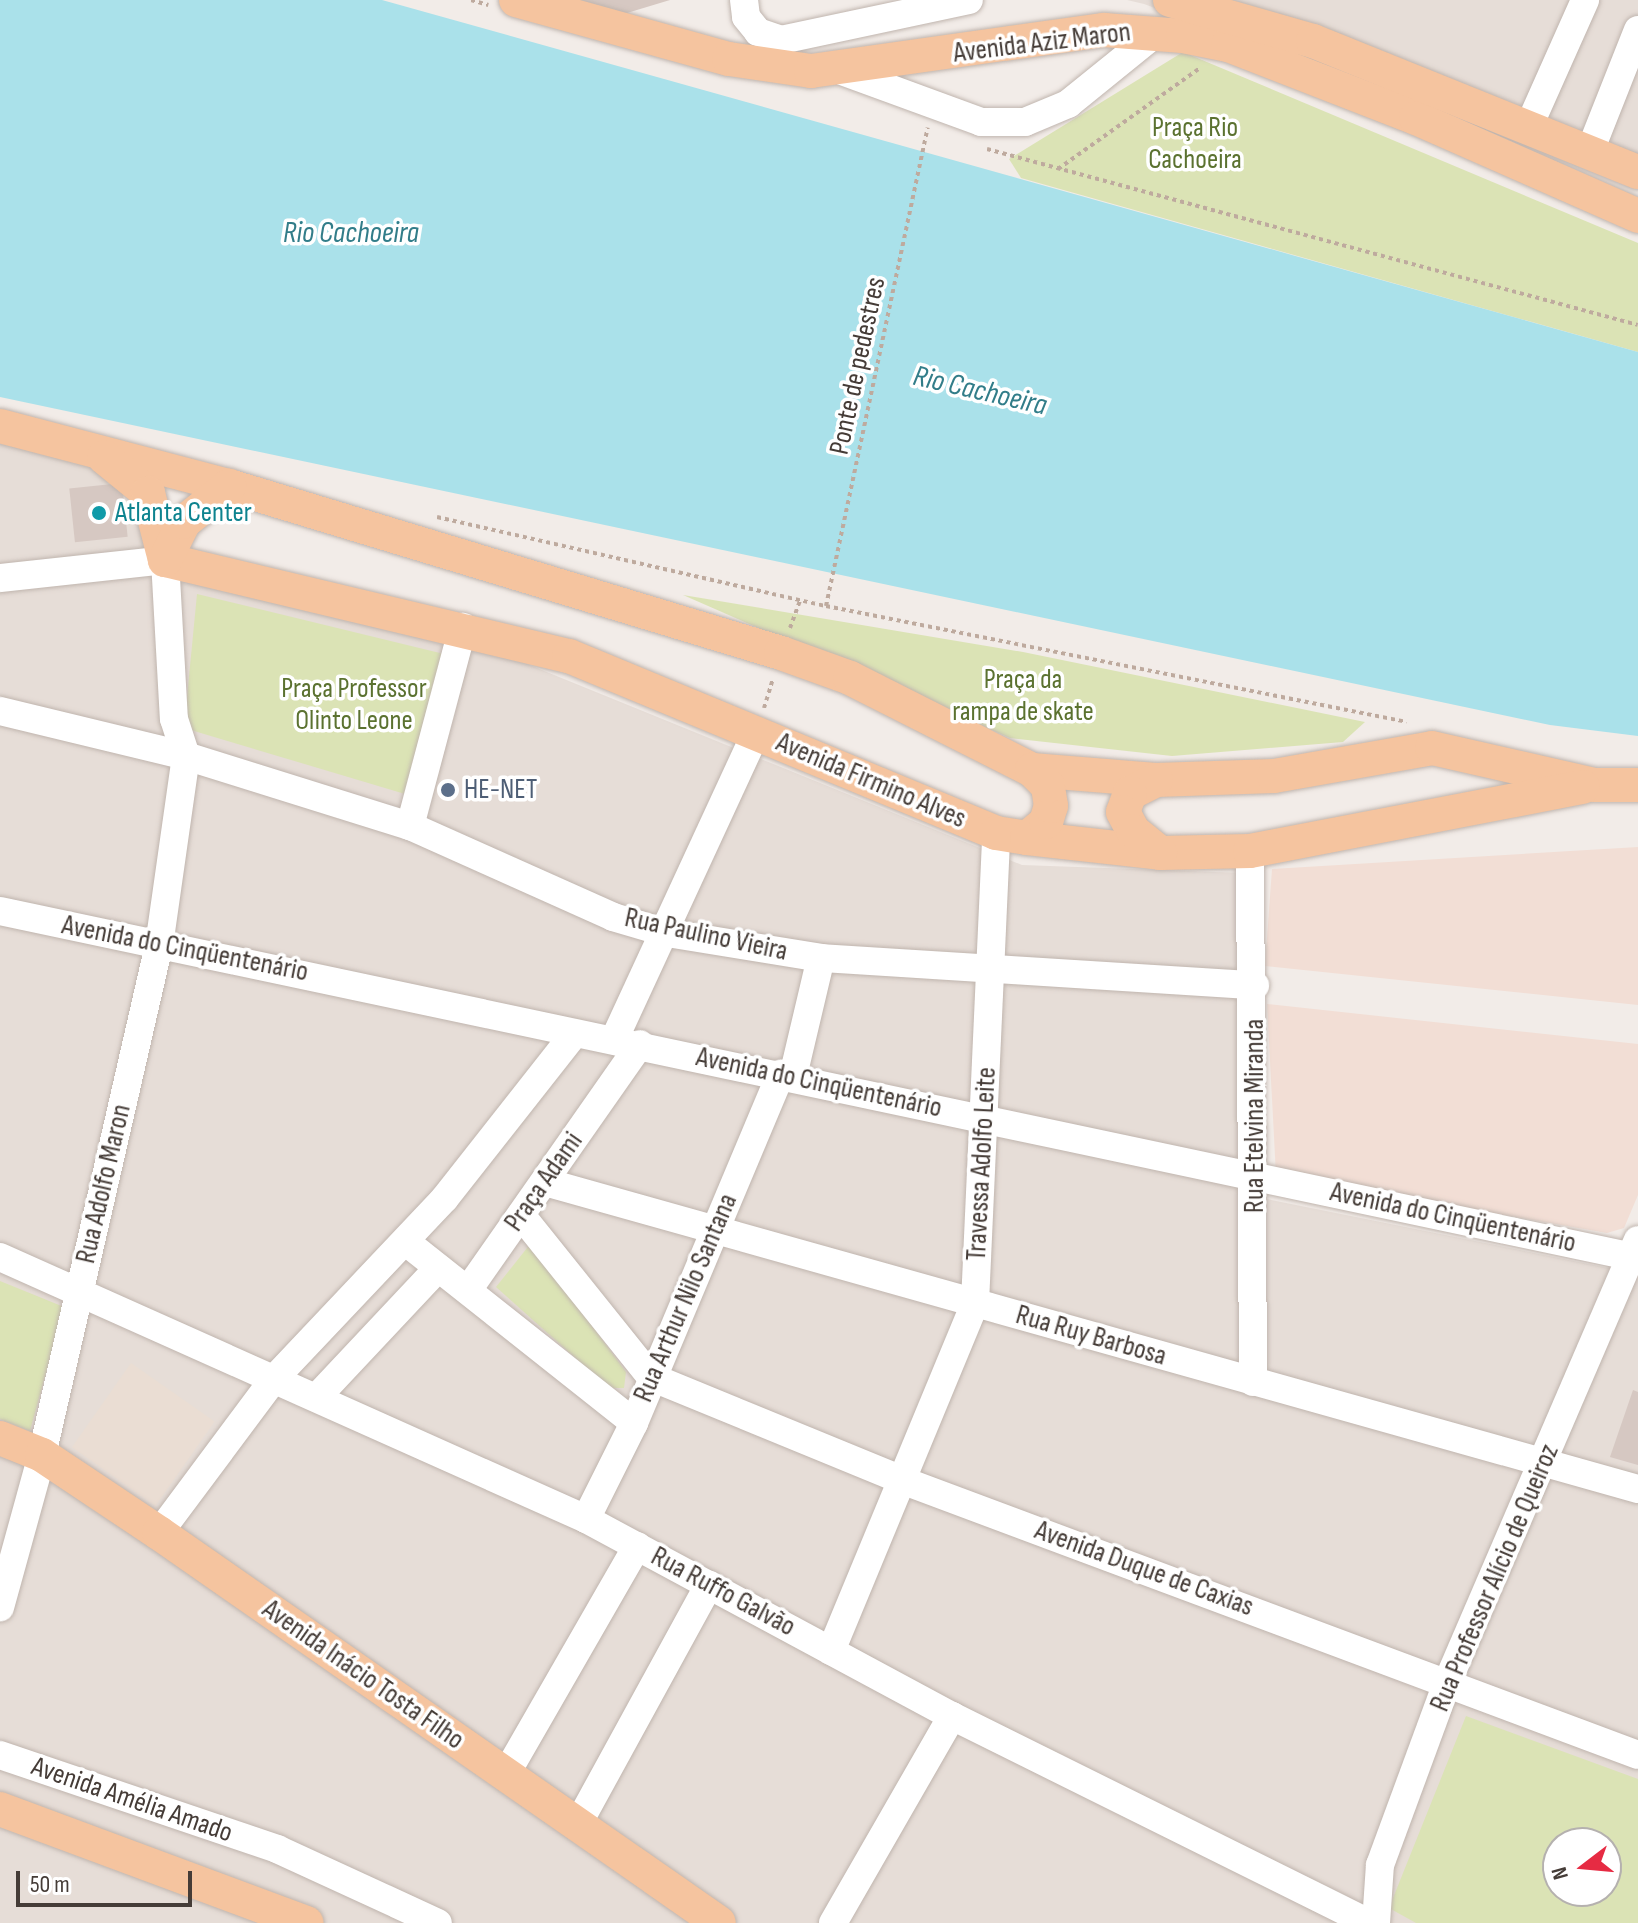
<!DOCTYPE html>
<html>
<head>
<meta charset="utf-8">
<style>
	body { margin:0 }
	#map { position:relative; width:1638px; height:1923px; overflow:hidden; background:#f2ece8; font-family:"Sofia Sans Condensed",sans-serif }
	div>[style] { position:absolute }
	.residential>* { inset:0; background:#e6ddd7 }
	.commercial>* { inset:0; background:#f2ded5 }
	.education>* { inset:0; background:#eaddd3; transform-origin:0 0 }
	.green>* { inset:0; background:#dbe3b5 }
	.water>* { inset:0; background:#aae1ea }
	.building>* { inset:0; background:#d6c8c2; transform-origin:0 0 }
	.path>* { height:4px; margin-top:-2px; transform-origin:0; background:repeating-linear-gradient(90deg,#beaa9e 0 4px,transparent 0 8px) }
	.roads { filter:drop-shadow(0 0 2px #c0b5ae) drop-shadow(0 0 2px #c0b5ae) }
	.minor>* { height:28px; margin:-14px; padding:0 14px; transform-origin:14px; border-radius:14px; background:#fff }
	.major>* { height:34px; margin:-17px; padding:0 17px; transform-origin:17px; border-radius:17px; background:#f5c49f }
	.dots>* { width:22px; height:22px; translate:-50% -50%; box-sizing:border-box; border:4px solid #fff; border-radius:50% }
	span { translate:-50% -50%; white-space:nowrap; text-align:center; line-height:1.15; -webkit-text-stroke:7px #fff; paint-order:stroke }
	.street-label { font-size:28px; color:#453c37 }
	.park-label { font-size:28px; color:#5b7230 }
	.culture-label { font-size:28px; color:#0d838f }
	.left { translate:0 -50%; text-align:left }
	.service-label { font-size:28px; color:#4e5e75 }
	.water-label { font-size:30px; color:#327d89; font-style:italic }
	.north { position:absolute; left:1542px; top:1827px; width:80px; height:80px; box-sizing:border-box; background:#fff; border:2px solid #b5b1af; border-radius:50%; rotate:254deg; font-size:22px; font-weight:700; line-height:32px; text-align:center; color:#453c37 }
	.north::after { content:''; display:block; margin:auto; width:28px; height:36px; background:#e62b43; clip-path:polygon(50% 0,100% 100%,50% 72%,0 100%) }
	.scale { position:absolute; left:16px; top:1871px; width:176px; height:36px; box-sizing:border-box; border:4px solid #453c37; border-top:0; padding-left:10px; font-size:24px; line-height:28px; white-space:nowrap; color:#453c37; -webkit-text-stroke:6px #fff; paint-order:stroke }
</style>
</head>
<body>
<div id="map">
	<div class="residential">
		<i style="clip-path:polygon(1127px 0,1638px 0,1638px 188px,1144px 4px)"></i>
		<i style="clip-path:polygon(evenodd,0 443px,87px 458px,183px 573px,478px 644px,1022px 865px,1244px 873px,1247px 1195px,1638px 1274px,1638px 1923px,0 1923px,0 443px,1558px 1843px,1606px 1843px,1606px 1891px,1558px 1891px,1558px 1843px)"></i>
	</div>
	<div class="commercial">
		<i style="clip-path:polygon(1638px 847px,1638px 1005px,1265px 966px,1272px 869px)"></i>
		<i style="clip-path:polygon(1267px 1004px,1638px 1044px,1638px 1195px,1624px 1228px,1607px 1233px,1276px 1175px)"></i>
	</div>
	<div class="education">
		<i style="left:131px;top:1363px;width:102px;height:103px;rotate:35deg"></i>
	</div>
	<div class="green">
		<i style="clip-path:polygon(1183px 52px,1638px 243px,1638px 352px,1021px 178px,1009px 159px)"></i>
		<i style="clip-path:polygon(197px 594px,444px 654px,405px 794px,184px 728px)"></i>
		<i style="clip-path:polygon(683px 595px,1023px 652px,1365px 722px,1343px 742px,1172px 756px,1010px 738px)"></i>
		<i style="clip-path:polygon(531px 1243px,626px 1372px,624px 1388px,609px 1388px,496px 1287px)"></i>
		<i style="clip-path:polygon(0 1281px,64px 1307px,30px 1431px,0 1419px)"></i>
		<i style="clip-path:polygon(evenodd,1466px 1716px,1638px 1779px,1638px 1923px,1416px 1923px,1389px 1908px,1466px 1716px,1558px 1843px,1606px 1843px,1606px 1891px,1558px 1891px,1558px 1843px)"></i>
	</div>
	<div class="water">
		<i style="clip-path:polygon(0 0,382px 0,1638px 352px,1638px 736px,1550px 725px,0 397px)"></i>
	</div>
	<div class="building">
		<i style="clip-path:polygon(565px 0,670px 0,617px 16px)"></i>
		<i style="left:122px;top:483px;width:54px;height:53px;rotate:84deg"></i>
		<i style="clip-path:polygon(1633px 1390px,1638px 1392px,1638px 1465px,1610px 1457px)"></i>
	</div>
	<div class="path">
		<i style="left:471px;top:0;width:18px;rotate:16deg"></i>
		<i style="left:987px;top:149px;width:674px;rotate:15.13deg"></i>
		<i style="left:1058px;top:169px;width:174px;rotate:-35.4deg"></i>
		<i style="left:437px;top:517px;width:399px;rotate:12.9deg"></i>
		<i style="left:826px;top:606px;width:592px;rotate:11.29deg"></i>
		<i style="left:826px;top:606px;width:489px;rotate:-78deg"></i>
		<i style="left:790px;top:628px;width:30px;rotate:-70deg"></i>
		<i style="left:764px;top:708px;width:31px;rotate:-73deg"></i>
	</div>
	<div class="roads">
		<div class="minor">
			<i style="left:744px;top:0;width:17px;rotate:83deg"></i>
			<i style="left:746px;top:17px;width:19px;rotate:51deg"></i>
			<i style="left:758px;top:32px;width:24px;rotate:19deg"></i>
			<i style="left:781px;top:40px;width:192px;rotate:-12deg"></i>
			<i style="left:842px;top:71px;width:148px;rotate:20.1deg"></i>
			<i style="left:981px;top:122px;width:44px"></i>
			<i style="left:1025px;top:122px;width:47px;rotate:-22.7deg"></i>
			<i style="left:1068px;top:104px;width:114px;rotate:-39deg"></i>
			<i style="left:1529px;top:126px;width:138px;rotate:-66deg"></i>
			<i style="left:1590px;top:151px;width:130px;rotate:-68.4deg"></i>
			<i style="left:0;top:578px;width:166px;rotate:-6.2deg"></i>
			<i style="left:165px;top:560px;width:159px;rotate:86.8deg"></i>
			<i style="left:174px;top:719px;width:39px;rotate:72deg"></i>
			<i style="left:186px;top:756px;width:191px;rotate:98.1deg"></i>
			<i style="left:159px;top:945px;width:523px;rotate:102.92deg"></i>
			<i style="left:42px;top:1455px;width:158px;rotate:105.4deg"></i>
			<i style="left:0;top:711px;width:191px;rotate:13.6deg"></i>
			<i style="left:186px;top:756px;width:235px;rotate:17.4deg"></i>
			<i style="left:410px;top:826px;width:222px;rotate:24.1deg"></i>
			<i style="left:613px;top:917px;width:56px;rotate:16.5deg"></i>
			<i style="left:667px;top:933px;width:156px;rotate:9.2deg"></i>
			<i style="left:821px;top:958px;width:435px;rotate:3.6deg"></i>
			<i style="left:410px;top:826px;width:206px;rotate:-75.1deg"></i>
			<i style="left:1250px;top:851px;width:531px;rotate:89.68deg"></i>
			<i style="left:0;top:911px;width:1674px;rotate:11.96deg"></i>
			<i style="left:614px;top:1040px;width:338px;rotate:-65.2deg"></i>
			<i style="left:793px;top:1076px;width:121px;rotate:-76.7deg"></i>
			<i style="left:545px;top:1182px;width:1135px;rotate:15.69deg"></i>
			<i style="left:521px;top:1215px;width:208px;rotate:51.3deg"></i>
			<i style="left:651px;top:1377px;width:274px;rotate:22.3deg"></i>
			<i style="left:904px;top:1481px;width:783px;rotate:20.47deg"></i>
			<i style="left:406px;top:1242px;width:291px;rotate:38.4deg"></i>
			<i style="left:0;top:1257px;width:642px;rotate:24.09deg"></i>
			<i style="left:586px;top:1519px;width:416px;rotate:28.3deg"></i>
			<i style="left:952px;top:1716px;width:466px;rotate:26.4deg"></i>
			<i style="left:468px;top:1290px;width:300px;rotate:-55deg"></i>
			<i style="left:317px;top:1397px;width:177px;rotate:-46.8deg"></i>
			<i style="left:586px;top:1519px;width:107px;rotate:-63.4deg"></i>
			<i style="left:634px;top:1423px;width:379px;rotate:-67.2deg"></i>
			<i style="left:159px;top:1533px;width:191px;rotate:-53.3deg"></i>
			<i style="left:273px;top:1380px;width:250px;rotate:-46.6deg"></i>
			<i style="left:445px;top:1198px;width:209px;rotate:-51.8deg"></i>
			<i style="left:831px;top:1651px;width:377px;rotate:-67.5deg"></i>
			<i style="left:975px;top:1303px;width:470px;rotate:-87.4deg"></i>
			<i style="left:0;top:1755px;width:293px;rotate:18.7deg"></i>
			<i style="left:277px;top:1849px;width:177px;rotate:24.7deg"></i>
			<i style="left:506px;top:1774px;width:263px;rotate:-60.1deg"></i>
			<i style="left:578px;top:1824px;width:273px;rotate:-61.3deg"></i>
			<i style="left:833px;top:1923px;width:239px;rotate:-60.1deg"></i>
			<i style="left:1376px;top:1923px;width:58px;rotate:-86.1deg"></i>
			<i style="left:1380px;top:1865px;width:194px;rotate:-69.8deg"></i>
			<i style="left:1447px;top:1683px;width:482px;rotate:-66.7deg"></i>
		</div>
		<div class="major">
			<i style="left:516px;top:0;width:221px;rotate:15.5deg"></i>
			<i style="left:729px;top:59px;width:83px;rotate:8.3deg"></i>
			<i style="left:811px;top:71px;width:296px;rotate:-8deg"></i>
			<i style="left:1104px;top:30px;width:79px;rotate:4.3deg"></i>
			<i style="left:1183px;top:36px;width:46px;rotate:11.3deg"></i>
			<i style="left:1228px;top:45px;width:202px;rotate:21.2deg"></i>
			<i style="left:1416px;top:118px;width:243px;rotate:23.8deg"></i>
			<i style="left:1170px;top:0;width:149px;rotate:16deg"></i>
			<i style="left:1313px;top:41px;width:350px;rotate:22deg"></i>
			<i style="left:0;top:426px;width:237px;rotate:14.7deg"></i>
			<i style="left:229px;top:486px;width:577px;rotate:16.83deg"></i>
			<i style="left:781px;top:653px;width:73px;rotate:19.9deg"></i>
			<i style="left:850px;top:678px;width:204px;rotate:26.8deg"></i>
			<i style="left:1032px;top:770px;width:124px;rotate:4.6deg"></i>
			<i style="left:1156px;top:780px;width:118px;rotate:-1.9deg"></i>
			<i style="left:1274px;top:776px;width:160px;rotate:-10deg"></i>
			<i style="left:1432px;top:748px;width:167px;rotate:12.8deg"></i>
			<i style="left:1595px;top:785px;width:43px"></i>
			<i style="left:104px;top:457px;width:57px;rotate:39.3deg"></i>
			<i style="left:148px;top:493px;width:69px;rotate:75.8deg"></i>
			<i style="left:165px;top:560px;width:415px;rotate:13.4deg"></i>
			<i style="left:569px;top:656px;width:462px;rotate:22.5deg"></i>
			<i style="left:996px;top:833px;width:31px;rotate:9deg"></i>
			<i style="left:1027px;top:838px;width:134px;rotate:6.4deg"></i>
			<i style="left:1160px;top:853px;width:90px;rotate:-1.3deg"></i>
			<i style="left:1250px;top:851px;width:339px;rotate:-10.9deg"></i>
			<i style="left:165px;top:560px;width:42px;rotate:-63.4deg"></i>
			<i style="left:184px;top:522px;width:58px;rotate:-38.7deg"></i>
			<i style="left:1156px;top:780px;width:29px;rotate:153deg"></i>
			<i style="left:1130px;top:793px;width:20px;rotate:110deg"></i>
			<i style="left:1123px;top:812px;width:21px;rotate:62deg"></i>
			<i style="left:1133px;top:831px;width:35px;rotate:39deg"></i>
			<i style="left:1027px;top:838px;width:25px;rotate:-40deg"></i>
			<i style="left:1046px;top:822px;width:17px;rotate:-73deg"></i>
			<i style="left:1051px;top:806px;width:20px;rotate:-99deg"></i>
			<i style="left:1048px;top:786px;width:23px;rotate:-135deg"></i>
			<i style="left:0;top:1438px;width:45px;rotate:22deg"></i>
			<i style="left:42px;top:1455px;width:141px;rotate:33.7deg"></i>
			<i style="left:159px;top:1533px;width:682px;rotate:34.85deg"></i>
			<i style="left:0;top:1809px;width:327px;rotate:20.4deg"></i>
		</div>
	</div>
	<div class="dots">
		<i style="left:99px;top:513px;background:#0f9aa8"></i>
		<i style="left:448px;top:790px;background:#5c6f8a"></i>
	</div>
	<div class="street-label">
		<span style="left:1042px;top:43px;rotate:-7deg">Avenida Aziz Maron</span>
		<span style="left:858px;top:366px;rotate:-78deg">Ponte de pedestres</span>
		<span style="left:871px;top:781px;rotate:23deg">Avenida Firmino Alves</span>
		<span style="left:706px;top:935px;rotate:12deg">Rua Paulino Vieira</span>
		<span style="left:185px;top:949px;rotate:11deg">Avenida do Cinqüentenário</span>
		<span style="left:819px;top:1083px;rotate:12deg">Avenida do Cinqüentenário</span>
		<span style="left:1255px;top:1116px;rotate:-90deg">Rua Etelvina Miranda</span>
		<span style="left:982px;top:1164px;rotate:-87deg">Travessa Adolfo Leite</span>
		<span style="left:544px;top:1182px;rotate:-55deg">Praça Adami</span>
		<span style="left:104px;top:1184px;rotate:-77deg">Rua Adolfo Maron</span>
		<span style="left:1453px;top:1218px;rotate:12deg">Avenida do Cinqüentenário</span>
		<span style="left:686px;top:1298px;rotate:-67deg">Rua Arthur Nilo Santana</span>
		<span style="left:1091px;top:1336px;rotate:16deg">Rua Ruy Barbosa</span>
		<span style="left:1144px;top:1569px;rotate:20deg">Avenida Duque de Caxias</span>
		<span style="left:1495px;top:1578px;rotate:-67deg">Rua Professor Alício de Queiroz</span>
		<span style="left:723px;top:1592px;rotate:28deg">Rua Ruffo Galvão</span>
		<span style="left:363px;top:1675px;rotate:35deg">Avenida Inácio Tosta Filho</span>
		<span style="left:132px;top:1800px;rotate:19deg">Avenida Amélia Amado</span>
	</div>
	<div class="park-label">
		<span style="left:1195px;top:144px">Praça Rio<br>Cachoeira</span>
		<span style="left:1023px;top:696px">Praça da<br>rampa de skate</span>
		<span style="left:354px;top:705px">Praça Professor<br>Olinto Leone</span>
	</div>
	<div class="culture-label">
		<span class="left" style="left:115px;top:513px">Atlanta Center</span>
	</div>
	<div class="service-label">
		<span class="left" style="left:464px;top:790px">HE-NET</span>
	</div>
	<div class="water-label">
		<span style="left:351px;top:233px">Rio Cachoeira</span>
		<span style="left:980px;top:391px;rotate:13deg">Rio Cachoeira</span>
	</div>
	<div class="north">N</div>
	<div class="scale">50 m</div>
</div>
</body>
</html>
